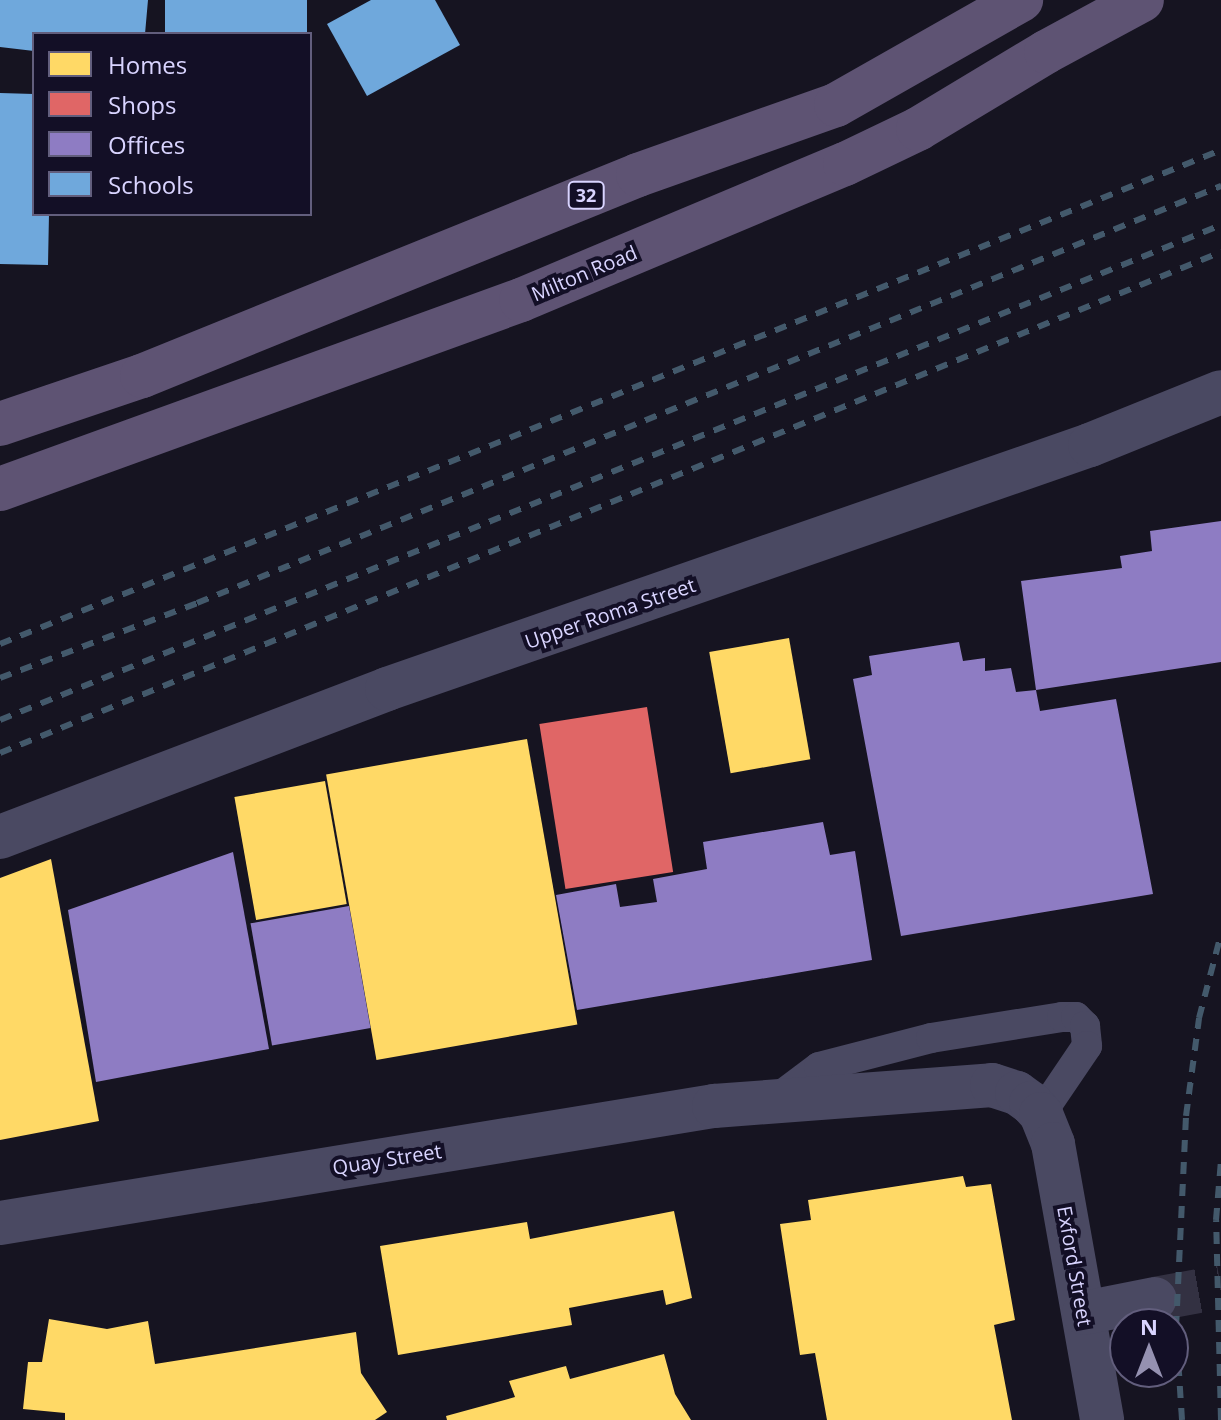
<!DOCTYPE html>
<html>
<head>
<meta charset="utf-8">
<style>
	body { margin:0 }
	#map { position:relative; width:1221px; height:1420px; overflow:hidden; background:#161421; font-family:"Open Sans",sans-serif }
	div>[style] { position:absolute }
	.homes>* { inset:0; background:#ffd966; transform-origin:0 0 }
	.shops>* { inset:0; background:#e06666; transform-origin:0 0 }
	.offices>* { inset:0; background:#8e7cc3; transform-origin:0 0 }
	.schools>* { inset:0; background:#6fa8dc; transform-origin:0 0 }
	.minor-tunnel>* { height:44px; margin-top:-22px; transform-origin:0; background:repeating-linear-gradient(90deg,#333142 0 44px,transparent 0 66px) }
	.service>* { height:30px; margin:-15px; padding:0 15px; transform-origin:15px; border-radius:15px; background:#4a4962 }
	.minor>* { height:44px; margin:-22px; padding:0 22px; transform-origin:22px; border-radius:22px; background:#4a4962 }
	.primary>* { height:44px; margin:-22px; padding:0 22px; transform-origin:22px; border-radius:22px; background:#5e5373 }
	.rail>* { height:6px; margin-top:-3px; transform-origin:0; background:repeating-linear-gradient(90deg,#43596b 0 12px,transparent 0 22px) }
	span { translate:-50% -50%; white-space:nowrap; text-align:center; line-height:1.15; -webkit-text-stroke:8px #130f26; paint-order:stroke }
	.shield-label span { padding:2px 6px; background:#130f26; border:2px solid; border-radius:6px; -webkit-text-stroke-width:0 }
	.shield-label { font-size:18px; color:#d9d4ff; font-weight:700 }
	.street-label { font-size:20px; color:#d9d4ff }
	.legend { position:absolute; left:32px; top:32px; width:280px; height:184px; box-sizing:border-box; background:#130f26; border:2px solid #625e7d; margin:0; padding:10px 14px; list-style:none; font-size:24px; color:#d9d4ff }
	.legend li { display:flex; align-items:center; gap:16px; height:40px }
	.legend b { width:40px; border:2px solid #625e7d }
	.north { position:absolute; left:1109px; top:1308px; width:80px; height:80px; box-sizing:border-box; background:#130f26; border:2px solid #625e7d; border-radius:50%; rotate:0deg; font-size:22px; font-weight:700; line-height:32px; text-align:center; color:#d9d4ff }
	.north::after { content:''; display:block; margin:auto; width:28px; height:36px; background:#9591b1; clip-path:polygon(50% 0,100% 100%,50% 72%,0 100%) }
</style>
</head>
<body>
<div id="map">
	<div class="homes">
		<i style="left:789px;top:638px;width:123px;height:81px;rotate:80deg"></i>
		<i style="left:527px;top:739px;width:290px;height:204px;rotate:80deg"></i>
		<i style="left:325px;top:781px;width:125px;height:92px;rotate:80deg"></i>
		<i style="clip-path:polygon(51px 859px,99px 1121px,0 1140px,0 878px)"></i>
		<i style="clip-path:polygon(963px 1176px,966px 1187px,991px 1184px,1015px 1320px,994px 1325px,1012px 1420px,827px 1420px,815px 1353px,800px 1355px,780px 1224px,811px 1220px,808px 1200px)"></i>
		<i style="clip-path:polygon(674px 1211px,692px 1298px,666px 1305px,663px 1290px,569px 1308px,572px 1325px,398px 1355px,380px 1246px,527px 1222px,530px 1239px)"></i>
		<i style="clip-path:polygon(49px 1319px,107px 1329px,148px 1321px,155px 1364px,356px 1332px,361px 1373px,387px 1412px,375px 1420px,65px 1420px,65px 1413px,23px 1409px,28px 1362px,42px 1362px)"></i>
		<i style="clip-path:polygon(664px 1354px,675px 1394px,691px 1420px,447px 1420px,446px 1416px,515px 1397px,509px 1381px,566px 1366px,570px 1379px)"></i>
	</div>
	<div class="shops">
		<i style="left:647px;top:707px;width:167px;height:109px;rotate:81deg"></i>
	</div>
	<div class="offices">
		<i style="clip-path:polygon(1221px 521px,1221px 662px,1036px 690px,1040px 711px,1116px 699px,1153px 894px,901px 936px,853px 679px,872px 675px,869px 656px,959px 642px,963px 661px,985px 658px,985px 671px,1011px 668px,1016px 692px,1036px 690px,1021px 581px,1122px 568px,1120px 556px,1152px 551px,1150px 531px)"></i>
		<i style="clip-path:polygon(823px 822px,830px 855px,855px 851px,872px 960px,577px 1010px,556px 895px,616px 884px,620px 907px,657px 902px,653px 879px,707px 869px,703px 842px)"></i>
		<i style="clip-path:polygon(233px 852px,269px 1049px,96px 1082px,68px 910px)"></i>
		<i style="left:349px;top:906px;width:124px;height:100px;rotate:80deg"></i>
	</div>
	<div class="schools">
		<i style="clip-path:polygon(0 0,148px 0,145px 34px,34px 34px,34px 51px,0 47px)"></i>
		<i style="left:165px;top:0;width:142px;height:34px"></i>
		<i style="clip-path:polygon(371px 0,435px 0,460px 45px,367px 96px,327px 24px)"></i>
		<i style="clip-path:polygon(0 93px,34px 94px,34px 214px,49px 214px,48px 265px,0 264px)"></i>
	</div>
	<div class="minor-tunnel">
		<i style="left:1155px;top:1299px;width:67px;rotate:-10.3deg"></i>
	</div>
	<div class="service">
		<i style="left:775px;top:1100px;width:55px;rotate:-36.9deg"></i>
		<i style="left:819px;top:1067px;width:116px;rotate:-14.5deg"></i>
		<i style="left:931px;top:1038px;width:133px;rotate:-9.1deg"></i>
		<i style="left:1062px;top:1017px;width:14px"></i>
		<i style="left:1076px;top:1017px;width:13px;rotate:45deg"></i>
		<i style="left:1085px;top:1026px;width:20px;rotate:84deg"></i>
		<i style="left:1087px;top:1046px;width:82px;rotate:124.1deg"></i>
	</div>
	<div class="minor">
		<i style="left:0;top:837px;width:414px;rotate:-20.9deg"></i>
		<i style="left:387px;top:689px;width:744px;rotate:-19.14deg"></i>
		<i style="left:1090px;top:445px;width:141px;rotate:-22deg"></i>
		<i style="left:0;top:1223px;width:724px;rotate:-9.31deg"></i>
		<i style="left:714px;top:1106px;width:279px;rotate:-4.3deg"></i>
		<i style="left:992px;top:1085px;width:26px;rotate:18deg"></i>
		<i style="left:1017px;top:1093px;width:17px;rotate:36deg"></i>
		<i style="left:1031px;top:1103px;width:15px;rotate:48deg"></i>
		<i style="left:1041px;top:1114px;width:32px;rotate:68deg"></i>
		<i style="left:1053px;top:1144px;width:280px;rotate:79.9deg"></i>
		<i style="left:1084px;top:1313px;width:72px;rotate:-11.2deg"></i>
	</div>
	<div class="primary">
		<i style="left:0;top:424px;width:150px;rotate:-18.7deg"></i>
		<i style="left:142px;top:376px;width:535px;rotate:-22.06deg"></i>
		<i style="left:638px;top:175px;width:210px;rotate:-19.5deg"></i>
		<i style="left:836px;top:105px;width:213px;rotate:-29.6deg"></i>
		<i style="left:0;top:489px;width:554px;rotate:-19.94deg"></i>
		<i style="left:521px;top:300px;width:351px;rotate:-22.8deg"></i>
		<i style="left:845px;top:164px;width:81px;rotate:-25.6deg"></i>
		<i style="left:918px;top:129px;width:149px;rotate:-31deg"></i>
		<i style="left:1046px;top:52px;width:109px;rotate:-28.4deg"></i>
	</div>
	<div class="rail">
		<i style="left:0;top:644px;width:1317px;rotate:-22.03deg"></i>
		<i style="left:0;top:678px;width:211px;rotate:-20.8deg"></i>
		<i style="left:197px;top:603px;width:1106px;rotate:-22.16deg"></i>
		<i style="left:0;top:720px;width:1318px;rotate:-22.07deg"></i>
		<i style="left:0;top:753px;width:1320px;rotate:-22.31deg"></i>
		<i style="left:1182px;top:1420px;width:92px;rotate:-93.7deg"></i>
		<i style="left:1176px;top:1328px;width:212px;rotate:-87.3deg"></i>
		<i style="left:1186px;top:1116px;width:99px;rotate:-82.4deg"></i>
		<i style="left:1199px;top:1018px;width:87px;rotate:-75.3deg"></i>
		<i style="left:1221px;top:1420px;width:200px;rotate:-91.4deg"></i>
		<i style="left:1216px;top:1220px;width:60px;rotate:-85.2deg"></i>
	</div>
	<div class="shield-label">
		<span style="left:586px;top:195px">32</span>
	</div>
	<div class="street-label">
		<span style="left:584px;top:273px;rotate:-23deg">Milton Road</span>
		<span style="left:610px;top:613px;rotate:-19deg">Upper Roma Street</span>
		<span style="left:387px;top:1159px;rotate:-9deg">Quay Street</span>
		<span style="left:1075px;top:1266px;rotate:80deg">Exford Street</span>
	</div>
	<ul class="legend">
	<li><b style="height:22px;background:#ffd966"></b>Homes</li>
	<li><b style="height:22px;background:#e06666"></b>Shops</li>
	<li><b style="height:22px;background:#8e7cc3"></b>Offices</li>
	<li><b style="height:22px;background:#6fa8dc"></b>Schools</li>
	</ul>
	<div class="north">N</div>
</div>
</body>
</html>
